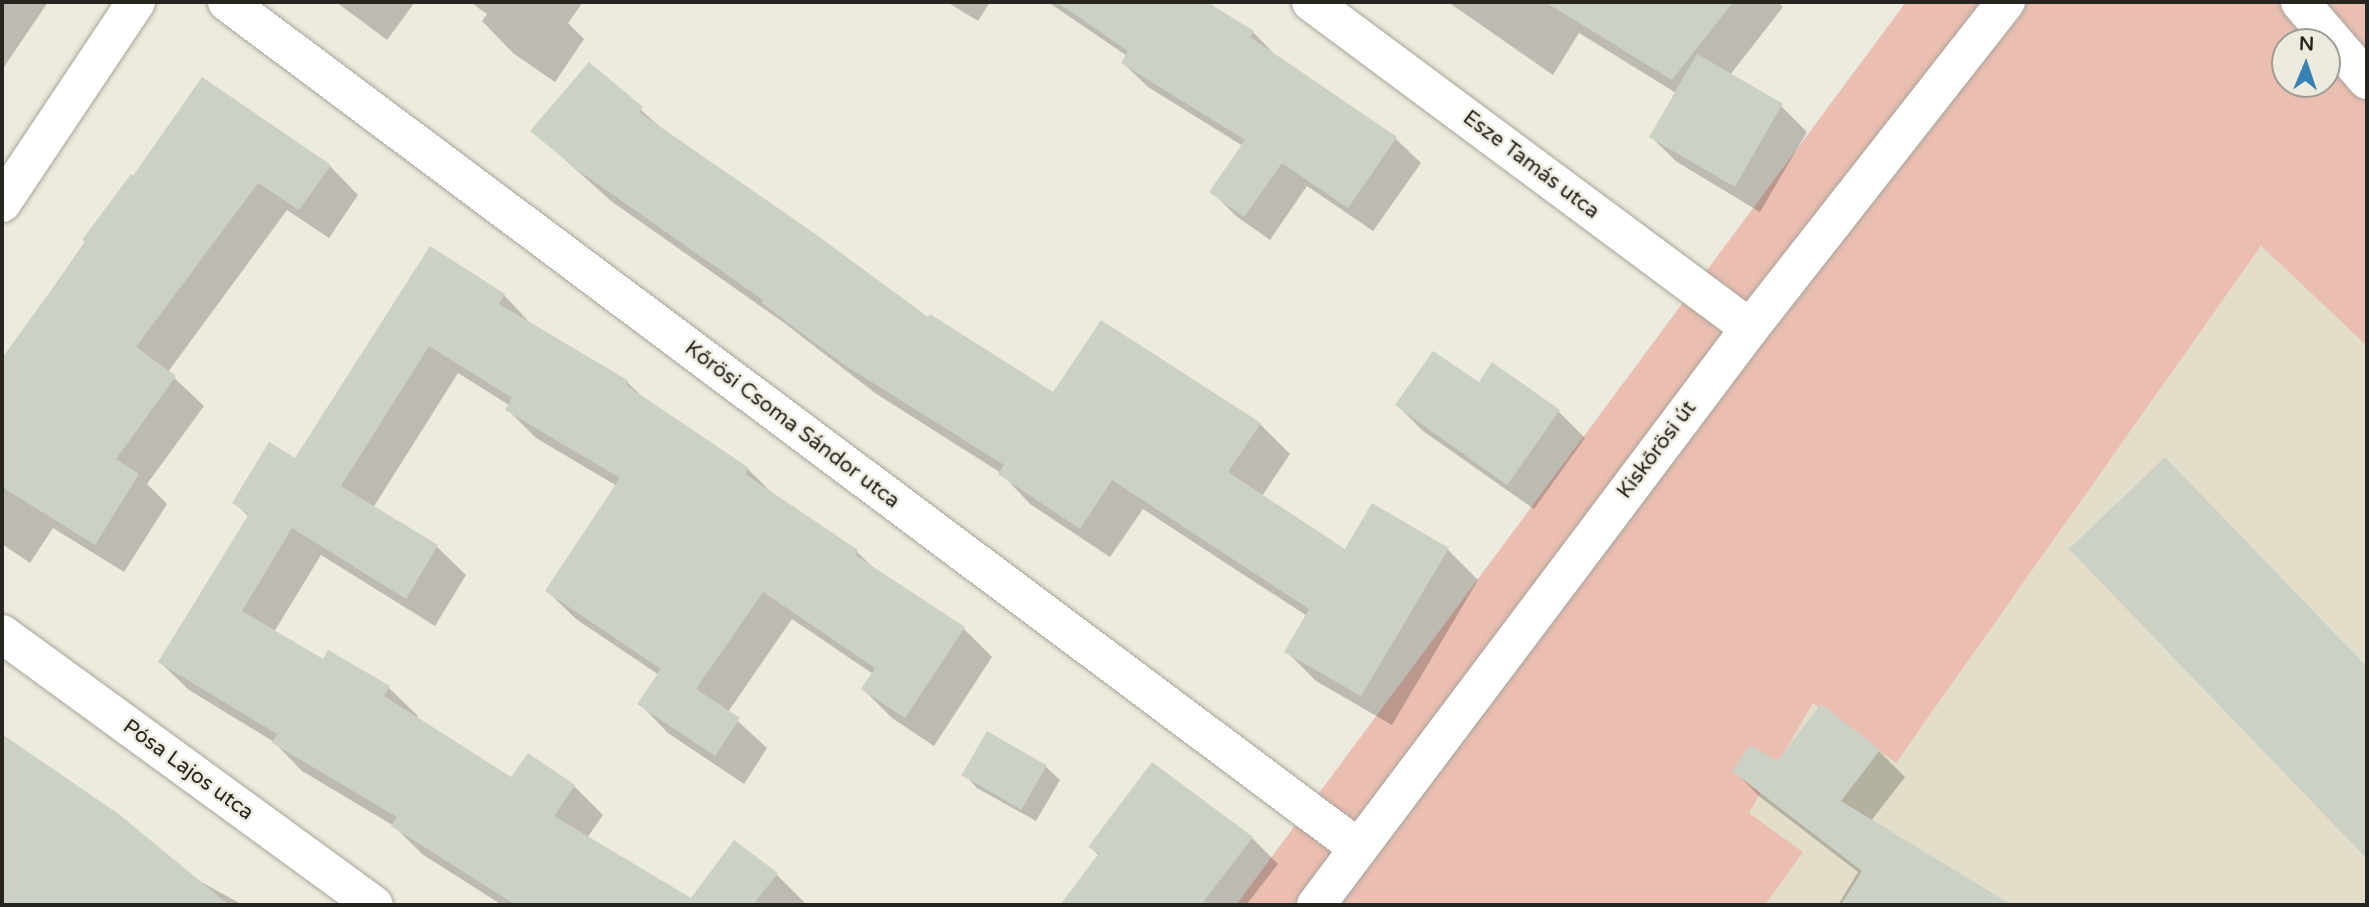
<!DOCTYPE html>
<html>
<head>
<meta charset="utf-8">
<style>
	body { margin:0 }
	#map { position:relative; width:2369px; height:907px; overflow:hidden; background:#edeade; font-family:"Varela Round",sans-serif }
	div>[style] { position:absolute }
	.built>* { inset:0; background:#e2deca }
	.green>* { inset:0; background:#eabeb1 }
	.shadow>* { inset:0; background:#0003 }
	.building>* { inset:0; background:#ccd1c6; transform-origin:0 0 }
	.roads { filter:drop-shadow(0 0 2px #a7a499) drop-shadow(0 0 2px #a7a499) }
	.street>* { height:38px; margin:-19px; padding:0 19px; transform-origin:19px; border-radius:19px; background:#fff }
	.secondary>* { height:38px; margin:-19px; padding:0 19px; transform-origin:19px; border-radius:19px; background:#fff }
	span { translate:-50% -50%; white-space:nowrap; text-align:center; line-height:1.15; -webkit-text-stroke:5px #edeade; paint-order:stroke }
	.street-label { font-size:21px; color:#262520 }
	.frame { position:absolute; inset:0; border:4px solid #262520; pointer-events:none }
	.north { position:absolute; left:2271px; top:28px; width:70px; height:70px; box-sizing:border-box; background:#edeade; border:2px solid #9d9b92; border-radius:50%; rotate:2deg; font-size:19px; font-weight:700; line-height:28px; text-align:center; color:#262520 }
	.north::after { content:''; display:block; margin:auto; width:24px; height:32px; background:#3881b5; clip-path:polygon(50% 0,100% 100%,50% 72%,0 100%) }
</style>
</head>
<body>
<div id="map">
	<div class="built">
		<i style="clip-path:polygon(2261px 246px,2367px 346px,2367px 905px,1765px 905px,1802px 852px,1749px 813px,1813px 703px,1896px 763px)"></i>
	</div>
	<div class="green">
		<i style="clip-path:polygon(evenodd,1906px 2px,2367px 2px,2367px 346px,2261px 246px,1896px 763px,1813px 703px,1749px 813px,1803px 852px,1765px 905px,1236px 905px,1906px 2px,2285px 42px,2327px 42px,2327px 84px,2285px 84px,2285px 42px)"></i>
	</div>
	<div class="shadow">
		<i style="clip-path:polygon(2px 2px,48px 2px,2px 70px)"></i>
		<i style="clip-path:polygon(336px 2px,415px 2px,387px 40px)"></i>
		<i style="clip-path:polygon(470px 2px,583px 2px,568px 23px,584px 39px,555px 82px,513px 53px,482px 21px,487px 14px)"></i>
		<i style="clip-path:polygon(947px 2px,990px 2px,978px 21px)"></i>
		<i style="clip-path:polygon(1048px 2px,1203px 2px,1253px 32px,1277px 57px,1396px 139px,1421px 163px,1373px 231px,1307px 186px,1270px 240px,1236px 216px,1211px 191px,1243px 146px,1148px 87px,1123px 63px,1127px 56px)"></i>
		<i style="clip-path:polygon(1448px 2px,1644px 2px,1655px 9px,1661px 2px,1778px 2px,1783px 7px,1730px 75px,1781px 106px,1807px 132px,1760px 212px,1677px 162px,1650px 136px,1676px 93px,1579px 33px,1553px 75px)"></i>
		<i style="clip-path:polygon(589px 64px,668px 134px,929px 320px,1054px 394px,1101px 322px,1260px 424px,1290px 454px,1262px 496px,1346px 551px,1448px 550px,1478px 580px,1392px 725px,1316px 681px,1286px 651px,1307px 616px,1143px 509px,1110px 557px,1030px 504px,1001px 473px,875px 393px,783px 322px,611px 201px,533px 131px)"></i>
		<i style="clip-path:polygon(330px 166px,358px 195px,329px 238px,287px 210px,168px 372px,204px 406px,147px 484px,167px 504px,124px 572px,53px 528px,30px 563px,2px 544px,2px 361px,131px 176px)"></i>
		<i style="clip-path:polygon(430px 249px,504px 295px,532px 325px,627px 382px,646px 400px,748px 469px,775px 496px,857px 552px,878px 572px,964px 629px,992px 657px,934px 746px,892px 718px,863px 689px,873px 674px,792px 619px,728px 712px,767px 748px,744px 784px,668px 733px,640px 704px,659px 675px,576px 619px,547px 591px,617px 486px,536px 438px,507px 409px,509px 405px,458px 373px,373px 508px,437px 547px,466px 575px,435px 626px,321px 555px,274px 632px,323px 662px,329px 653px,389px 688px,418px 716px,416px 719px,512px 780px,574px 786px,603px 815px,587px 838px,691px 901px,776px 874px,805px 903px,803px 905px,502px 905px,422px 854px,394px 826px,302px 771px,274px 742px,189px 690px,160px 662px,249px 517px,234px 502px,296px 461px)"></i>
		<i style="clip-path:polygon(1479px 384px,1559px 412px,1585px 438px,1534px 509px,1423px 431px,1397px 405px)"></i>
		<i style="clip-path:polygon(2200px 495px,2367px 668px,2367px 856px,2072px 549px)"></i>
		<i style="clip-path:polygon(987px 733px,1046px 767px,1060px 780px,1036px 821px,977px 788px,964px 774px)"></i>
		<i style="clip-path:polygon(2px 736px,119px 817px,192px 877px,243px 905px,2px 905px)"></i>
		<i style="clip-path:polygon(1879px 751px,1905px 777px,1871px 821px,1978px 887px,1996px 905px,1838px 905px,1858px 872px,1760px 797px,1734px 771px)"></i>
		<i style="clip-path:polygon(1252px 838px,1278px 864px,1246px 905px,1062px 905px,1099px 856px,1091px 847px)"></i>
	</div>
	<div class="building">
		<i style="clip-path:polygon(1057px 2px,1207px 2px,1254px 31px,1250px 37px,1397px 137px,1348px 208px,1282px 163px,1244px 217px,1209px 192px,1245px 140px,1121px 63px,1128px 51px)"></i>
		<i style="clip-path:polygon(1545px 2px,1733px 2px,1672px 80px)"></i>
		<i style="left:1697px;top:54px;width:99px;height:96px;rotate:30deg"></i>
		<i style="clip-path:polygon(589px 62px,643px 107px,639px 112px,814px 233px,928px 317px,930px 314px,1053px 392px,1101px 320px,1261px 423px,1228px 472px,1345px 549px,1372px 503px,1449px 548px,1361px 696px,1284px 652px,1309px 609px,1112px 480px,1080px 529px,998px 474px,1004px 465px,843px 364px,762px 303px,763px 300px,579px 171px,530px 131px)"></i>
		<i style="clip-path:polygon(202px 77px,331px 165px,299px 210px,258px 183px,136px 347px,176px 376px,116px 459px,139px 474px,95px 545px,2px 487px,2px 358px,86px 242px,82px 240px,131px 174px,133px 176px)"></i>
		<i style="clip-path:polygon(430px 246px,505px 294px,499px 304px,629px 381px,626px 385px,749px 468px,745px 474px,858px 550px,855px 555px,965px 627px,905px 718px,861px 689px,875px 668px,763px 592px,696px 689px,740px 718px,715px 756px,637px 704px,661px 669px,545px 591px,620px 478px,505px 410px,512px 398px,429px 346px,341px 486px,438px 545px,406px 599px,292px 528px,242px 611px,323px 659px,328px 650px,390px 686px,384px 696px,511px 777px,528px 753px,575px 785px,554px 816px,691px 898px,734px 840px,778px 873px,753px 905px,516px 905px,391px 826px,397px 817px,272px 743px,277px 734px,158px 662px,249px 514px,232px 503px,269px 442px,295px 458px)"></i>
		<i style="clip-path:polygon(1433px 351px,1479px 382px,1492px 362px,1560px 410px,1507px 485px,1395px 405px)"></i>
		<i style="clip-path:polygon(2165px 457px,2367px 667px,2367px 859px,2069px 549px)"></i>
		<i style="clip-path:polygon(1821px 704px,1880px 750px,1841px 801px,2012px 905px,1841px 905px,1862px 871px,1732px 771px,1750px 745px,1777px 761px)"></i>
		<i style="left:987px;top:731px;width:69px;height:51px;rotate:30deg"></i>
		<i style="clip-path:polygon(2px 734px,120px 815px,229px 905px,2px 905px)"></i>
		<i style="clip-path:polygon(1152px 762px,1253px 837px,1201px 905px,1060px 905px,1099px 853px,1088px 847px)"></i>
	</div>
	<div class="roads">
		<div class="street">
			<i style="left:227px;top:2px;width:1411px;rotate:36.79deg"></i>
			<i style="left:1311px;top:2px;width:547px;rotate:36.6deg"></i>
			<i style="left:2px;top:203px;width:242px;rotate:-56.3deg"></i>
			<i style="left:2px;top:634px;width:460px;rotate:36.1deg"></i>
			<i style="left:1316px;top:905px;width:722px;rotate:-53.05deg"></i>
			<i style="left:1750px;top:328px;width:415px;rotate:-51.9deg"></i>
		</div>
		<div class="secondary">
			<i style="left:2300px;top:2px;width:103px;rotate:49.3deg"></i>
		</div>
	</div>
	<div class="street-label">
		<span style="left:1531px;top:165px;rotate:37deg">Esze Tamás utca</span>
		<span style="left:792px;top:425px;rotate:37deg">Kőrösi Csoma Sándor utca</span>
		<span style="left:1657px;top:450px;rotate:-53deg">Kiskőrösi út</span>
		<span style="left:188px;top:770px;rotate:36deg">Pósa Lajos utca</span>
	</div>
	<div class="frame"></div>
	<div class="north">N</div>
</div>
</body>
</html>
